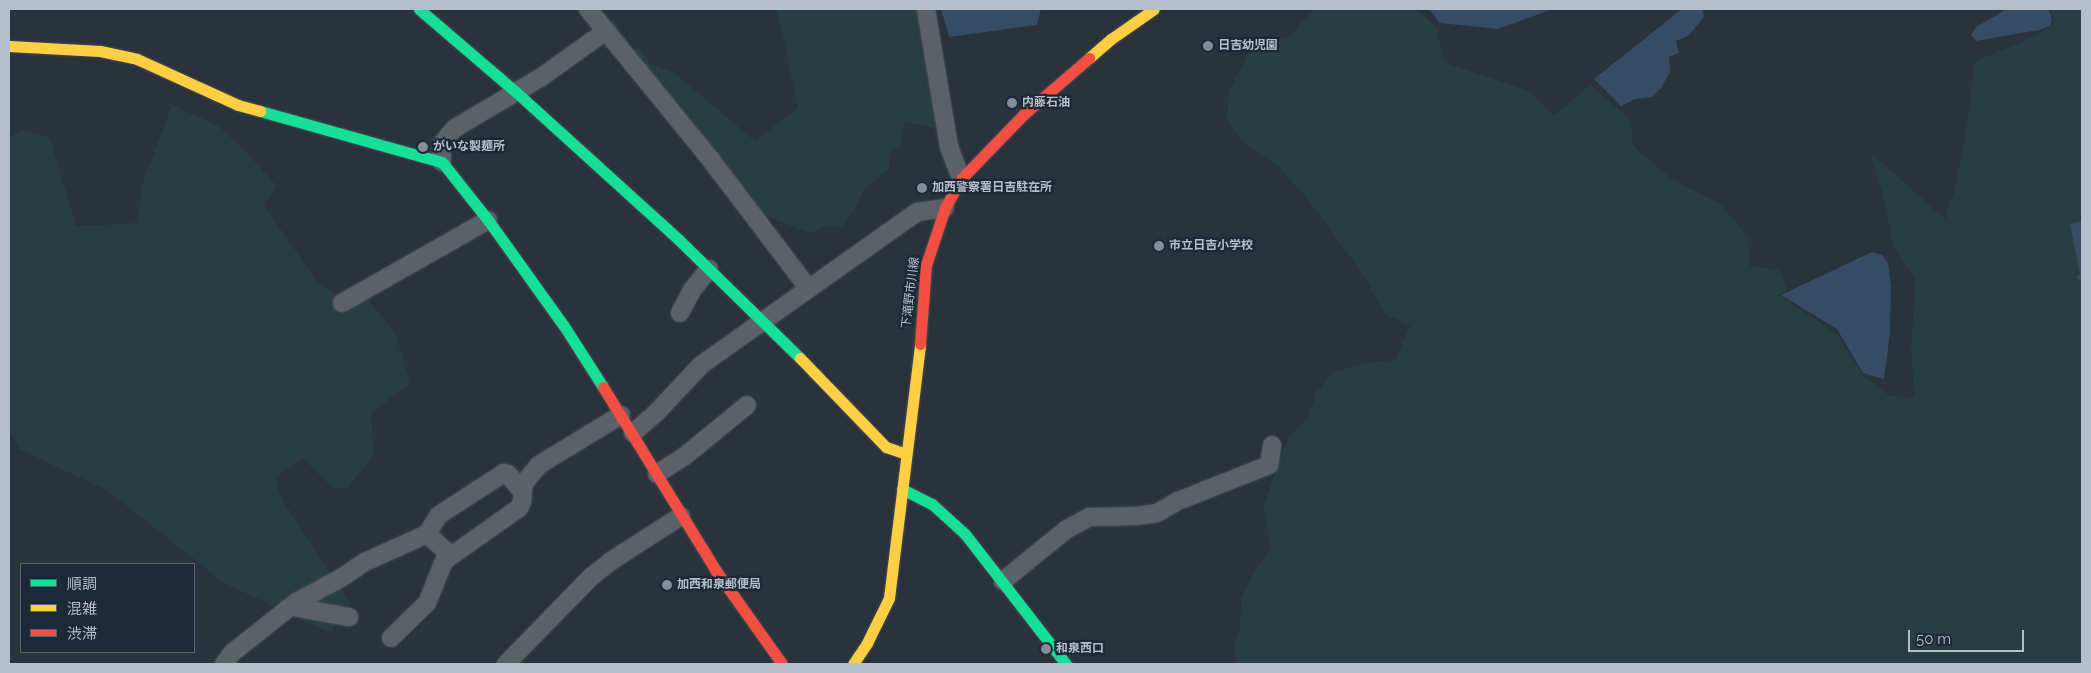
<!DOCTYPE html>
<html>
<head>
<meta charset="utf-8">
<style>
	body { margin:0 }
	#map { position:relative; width:2091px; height:673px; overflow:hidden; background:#2a323b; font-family:Raleway,"Noto Sans JP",sans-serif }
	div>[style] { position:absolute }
	.green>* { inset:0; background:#273f41 }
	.water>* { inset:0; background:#364c65 }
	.roads { filter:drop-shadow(0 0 1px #494e55) drop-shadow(0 0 1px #494e55) }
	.street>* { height:18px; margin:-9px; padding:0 9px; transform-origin:9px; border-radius:9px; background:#5c6168 }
	.fast>* { height:11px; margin:-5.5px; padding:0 5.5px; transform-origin:5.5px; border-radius:5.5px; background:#16e098 }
	.slow>* { height:11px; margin:-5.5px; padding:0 5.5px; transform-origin:5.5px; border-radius:5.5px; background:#ffcf43 }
	.jam>* { height:11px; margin:-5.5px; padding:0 5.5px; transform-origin:5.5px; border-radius:5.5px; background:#f24e42 }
	.dots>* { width:14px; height:14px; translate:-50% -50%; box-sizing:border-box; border:2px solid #1d2936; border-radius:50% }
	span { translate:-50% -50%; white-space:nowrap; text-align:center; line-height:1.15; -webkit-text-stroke:4.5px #1d2936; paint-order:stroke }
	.poi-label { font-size:12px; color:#b5bfcb; font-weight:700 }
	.left { translate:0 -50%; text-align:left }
	.street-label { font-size:12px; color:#b5bfcb }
	.frame { position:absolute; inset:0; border:10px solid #b5bfcb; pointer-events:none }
	.legend { position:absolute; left:20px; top:563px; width:175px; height:90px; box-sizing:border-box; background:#1d2936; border:1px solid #5a6572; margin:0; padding:6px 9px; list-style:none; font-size:15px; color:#b5bfcb }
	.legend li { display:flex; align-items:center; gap:10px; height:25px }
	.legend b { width:25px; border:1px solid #5a6572 }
	.scale { position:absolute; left:1908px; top:630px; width:116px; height:22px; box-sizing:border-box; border:2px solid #b5bfcb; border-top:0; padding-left:6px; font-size:15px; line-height:18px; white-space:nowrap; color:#b5bfcb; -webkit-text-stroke:4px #1d2936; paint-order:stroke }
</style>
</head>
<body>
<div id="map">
	<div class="green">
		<i style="clip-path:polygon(777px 9px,919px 9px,939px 129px,905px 122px,901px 144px,889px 155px,889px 169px,864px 189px,856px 207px,842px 227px,822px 227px,811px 233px,770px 218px,734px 183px,607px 27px,612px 17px,632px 49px,641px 49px,650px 64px,673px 72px,755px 141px,798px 108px)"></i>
		<i style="clip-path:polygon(1313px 9px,1416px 9px,1436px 27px,1444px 62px,1529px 91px,1554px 116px,1590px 85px,1631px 120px,1633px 146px,1672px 179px,1719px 203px,1748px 236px,1750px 266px,1779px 270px,1787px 290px,1779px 295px,1836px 333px,1863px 375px,1890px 396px,1914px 397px,1911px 348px,1915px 280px,1893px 245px,1885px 203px,1870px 152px,1945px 219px,1955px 188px,1967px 127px,1975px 61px,2020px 43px,2051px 27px,2054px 19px,2050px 9px,2082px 9px,2082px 664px,1237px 664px,1234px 644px,1240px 629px,1241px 598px,1255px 570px,1271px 549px,1263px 507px,1288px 438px,1308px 418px,1316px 393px,1333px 372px,1371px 362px,1395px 360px,1410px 326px,1385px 314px,1362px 273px,1306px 197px,1277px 165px,1242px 142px,1227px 120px,1229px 90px,1252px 47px,1289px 37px)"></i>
		<i style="clip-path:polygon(172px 105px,219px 126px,247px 153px,277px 186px,264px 205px,318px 283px,344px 300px,365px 295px,396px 335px,410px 383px,371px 414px,374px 454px,348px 488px,333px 488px,303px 458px,276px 477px,276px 483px,284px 502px,351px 605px,331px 633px,224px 583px,108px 491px,19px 449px,9px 430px,9px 138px,21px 130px,50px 138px,76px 226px,137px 223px,143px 183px)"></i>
	</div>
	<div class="water">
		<i style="clip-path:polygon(941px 9px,1041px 9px,1037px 25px,949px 37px)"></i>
		<i style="clip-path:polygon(1429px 9px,1553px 9px,1498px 29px,1440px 23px)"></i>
		<i style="clip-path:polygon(1682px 9px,1702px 9px,1704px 17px,1688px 36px,1676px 41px,1679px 53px,1669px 57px,1670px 72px,1661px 88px,1652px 97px,1635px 99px,1621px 106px,1594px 79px)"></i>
		<i style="clip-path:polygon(2007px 9px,2049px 9px,2052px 20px,2050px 26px,2039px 30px,1976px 41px,1971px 35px,1976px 27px)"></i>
		<i style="clip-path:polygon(2082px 221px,2082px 290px,2081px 291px,2081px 281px,2076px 278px,2080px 274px,2070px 224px)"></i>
		<i style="clip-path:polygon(1872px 252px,1882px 255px,1888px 263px,1891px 286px,1890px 333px,1884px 379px,1863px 373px,1837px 329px,1781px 295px)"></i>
	</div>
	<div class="roads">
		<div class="street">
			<i style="left:588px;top:9px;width:195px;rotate:50.8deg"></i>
			<i style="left:711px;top:160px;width:161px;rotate:52.8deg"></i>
			<i style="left:926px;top:9px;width:140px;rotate:80.5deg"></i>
			<i style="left:949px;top:147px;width:34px;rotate:69deg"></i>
			<i style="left:442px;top:162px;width:17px;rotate:-93deg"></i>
			<i style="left:441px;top:145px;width:22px;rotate:-51deg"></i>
			<i style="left:455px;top:128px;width:99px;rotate:-30.5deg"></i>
			<i style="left:540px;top:78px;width:81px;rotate:-35.5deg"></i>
			<i style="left:342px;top:303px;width:168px;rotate:-29.6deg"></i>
			<i style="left:680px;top:313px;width:26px;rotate:-62deg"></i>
			<i style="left:692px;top:290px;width:27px;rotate:-51deg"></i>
			<i style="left:633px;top:433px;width:32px;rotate:-41deg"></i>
			<i style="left:657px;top:412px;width:64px;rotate:-46.9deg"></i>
			<i style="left:701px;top:365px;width:265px;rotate:-35.3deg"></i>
			<i style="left:917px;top:212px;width:28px;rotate:-8deg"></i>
			<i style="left:657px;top:474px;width:33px;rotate:-33deg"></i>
			<i style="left:685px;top:456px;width:80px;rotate:-39.4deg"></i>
			<i style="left:427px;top:534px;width:22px;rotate:-58deg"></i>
			<i style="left:439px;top:515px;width:77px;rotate:-32.9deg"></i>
			<i style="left:504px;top:473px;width:4px;rotate:14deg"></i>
			<i style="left:508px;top:474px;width:19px;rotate:51deg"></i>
			<i style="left:520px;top:489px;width:3px"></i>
			<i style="left:1003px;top:581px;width:82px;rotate:-39.1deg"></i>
			<i style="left:1067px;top:529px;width:26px;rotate:-28deg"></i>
			<i style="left:1090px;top:517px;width:46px;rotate:-1.2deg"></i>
			<i style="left:1136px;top:516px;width:21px;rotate:-8deg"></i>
			<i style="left:1157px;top:513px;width:24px;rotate:-30deg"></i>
			<i style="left:1178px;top:501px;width:98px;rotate:-21.6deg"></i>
			<i style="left:1269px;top:465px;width:20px;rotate:-81deg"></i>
			<i style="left:295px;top:603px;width:6px;rotate:51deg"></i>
			<i style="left:299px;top:608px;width:51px;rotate:10.2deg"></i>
			<i style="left:391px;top:638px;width:50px;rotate:-44.2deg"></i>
			<i style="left:427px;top:603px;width:45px;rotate:-68deg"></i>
			<i style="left:444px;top:561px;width:92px;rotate:-35.2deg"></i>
			<i style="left:519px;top:508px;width:7px;rotate:-63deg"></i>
			<i style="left:522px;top:502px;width:19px;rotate:-84deg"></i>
			<i style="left:524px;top:483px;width:23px;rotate:-50deg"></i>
			<i style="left:539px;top:465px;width:96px;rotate:-31.4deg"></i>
			<i style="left:224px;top:664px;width:14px;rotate:-54deg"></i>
			<i style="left:232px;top:653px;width:80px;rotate:-38.4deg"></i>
			<i style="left:295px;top:603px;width:52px;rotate:-28.5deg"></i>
			<i style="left:341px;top:578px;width:29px;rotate:-34deg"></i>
			<i style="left:365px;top:562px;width:68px;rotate:-24.3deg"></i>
			<i style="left:427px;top:534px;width:31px;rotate:42deg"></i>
			<i style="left:506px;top:664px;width:123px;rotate:-45.7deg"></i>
			<i style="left:592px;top:576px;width:24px;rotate:-38deg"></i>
			<i style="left:611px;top:561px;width:83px;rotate:-32.7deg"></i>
		</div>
		<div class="fast">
			<i style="left:419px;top:9px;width:128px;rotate:40.6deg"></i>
			<i style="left:516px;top:92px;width:219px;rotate:42.2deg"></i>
			<i style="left:678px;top:239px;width:170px;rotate:44.3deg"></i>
			<i style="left:260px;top:111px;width:189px;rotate:15.7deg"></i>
			<i style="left:442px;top:162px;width:74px;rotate:51.6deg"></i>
			<i style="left:488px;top:220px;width:130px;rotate:54.4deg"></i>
			<i style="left:564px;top:326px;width:72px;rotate:57.4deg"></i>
			<i style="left:902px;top:489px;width:34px;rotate:27deg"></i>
			<i style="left:932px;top:504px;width:45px;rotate:42.3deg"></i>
			<i style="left:965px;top:534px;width:165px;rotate:52.2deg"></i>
		</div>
		<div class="slow">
			<i style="left:9px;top:46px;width:91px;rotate:3.1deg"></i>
			<i style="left:100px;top:51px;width:38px;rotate:12deg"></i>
			<i style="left:137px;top:59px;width:111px;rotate:24.5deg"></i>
			<i style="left:238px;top:105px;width:23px;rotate:15deg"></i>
			<i style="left:1089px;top:58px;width:29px;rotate:-41deg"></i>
			<i style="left:1111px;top:39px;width:52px;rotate:-34.9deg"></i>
			<i style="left:800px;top:358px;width:124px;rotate:46deg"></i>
			<i style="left:886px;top:447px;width:21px;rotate:19deg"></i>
			<i style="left:853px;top:664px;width:25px;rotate:-56deg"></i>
			<i style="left:867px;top:643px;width:50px;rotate:-63.9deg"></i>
			<i style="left:889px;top:598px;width:256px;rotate:-83deg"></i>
		</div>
		<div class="jam">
			<i style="left:920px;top:344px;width:79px;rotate:-85.7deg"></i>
			<i style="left:926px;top:265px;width:60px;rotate:-71.6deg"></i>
			<i style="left:945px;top:208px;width:33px;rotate:-61deg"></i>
			<i style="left:961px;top:179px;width:91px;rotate:-45.9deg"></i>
			<i style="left:1024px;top:114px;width:86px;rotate:-40.7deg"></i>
			<i style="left:603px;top:387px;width:216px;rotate:58.4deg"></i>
			<i style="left:716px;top:571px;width:114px;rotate:54.6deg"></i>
		</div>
	</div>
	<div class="dots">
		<i style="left:1208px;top:46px;background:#848e99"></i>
		<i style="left:1012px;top:103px;background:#848e99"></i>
		<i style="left:423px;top:147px;background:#848e99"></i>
		<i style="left:922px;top:188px;background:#848e99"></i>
		<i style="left:1159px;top:246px;background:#848e99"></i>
		<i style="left:667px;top:585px;background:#848e99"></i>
		<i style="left:1046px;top:649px;background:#848e99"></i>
	</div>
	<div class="poi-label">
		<span class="left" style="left:1218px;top:46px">日吉幼児園</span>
		<span class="left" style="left:1022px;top:103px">内藤石油</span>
		<span class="left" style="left:433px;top:147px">がいな製麺所</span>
		<span class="left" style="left:932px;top:188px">加西警察署日吉駐在所</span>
		<span class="left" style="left:1169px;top:246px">市立日吉小学校</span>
		<span class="left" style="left:677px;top:585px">加西和泉郵便局</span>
		<span class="left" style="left:1056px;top:649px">和泉西口</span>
	</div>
	<div class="street-label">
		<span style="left:911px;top:293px;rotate:-83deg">下滝野市川線</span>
	</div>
	<div class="frame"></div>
	<ul class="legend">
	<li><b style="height:6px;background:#16e098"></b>順調</li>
	<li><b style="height:6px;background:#ffcf43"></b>混雑</li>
	<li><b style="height:6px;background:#f24e42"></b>渋滞</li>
	</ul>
	<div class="scale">50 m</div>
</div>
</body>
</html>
